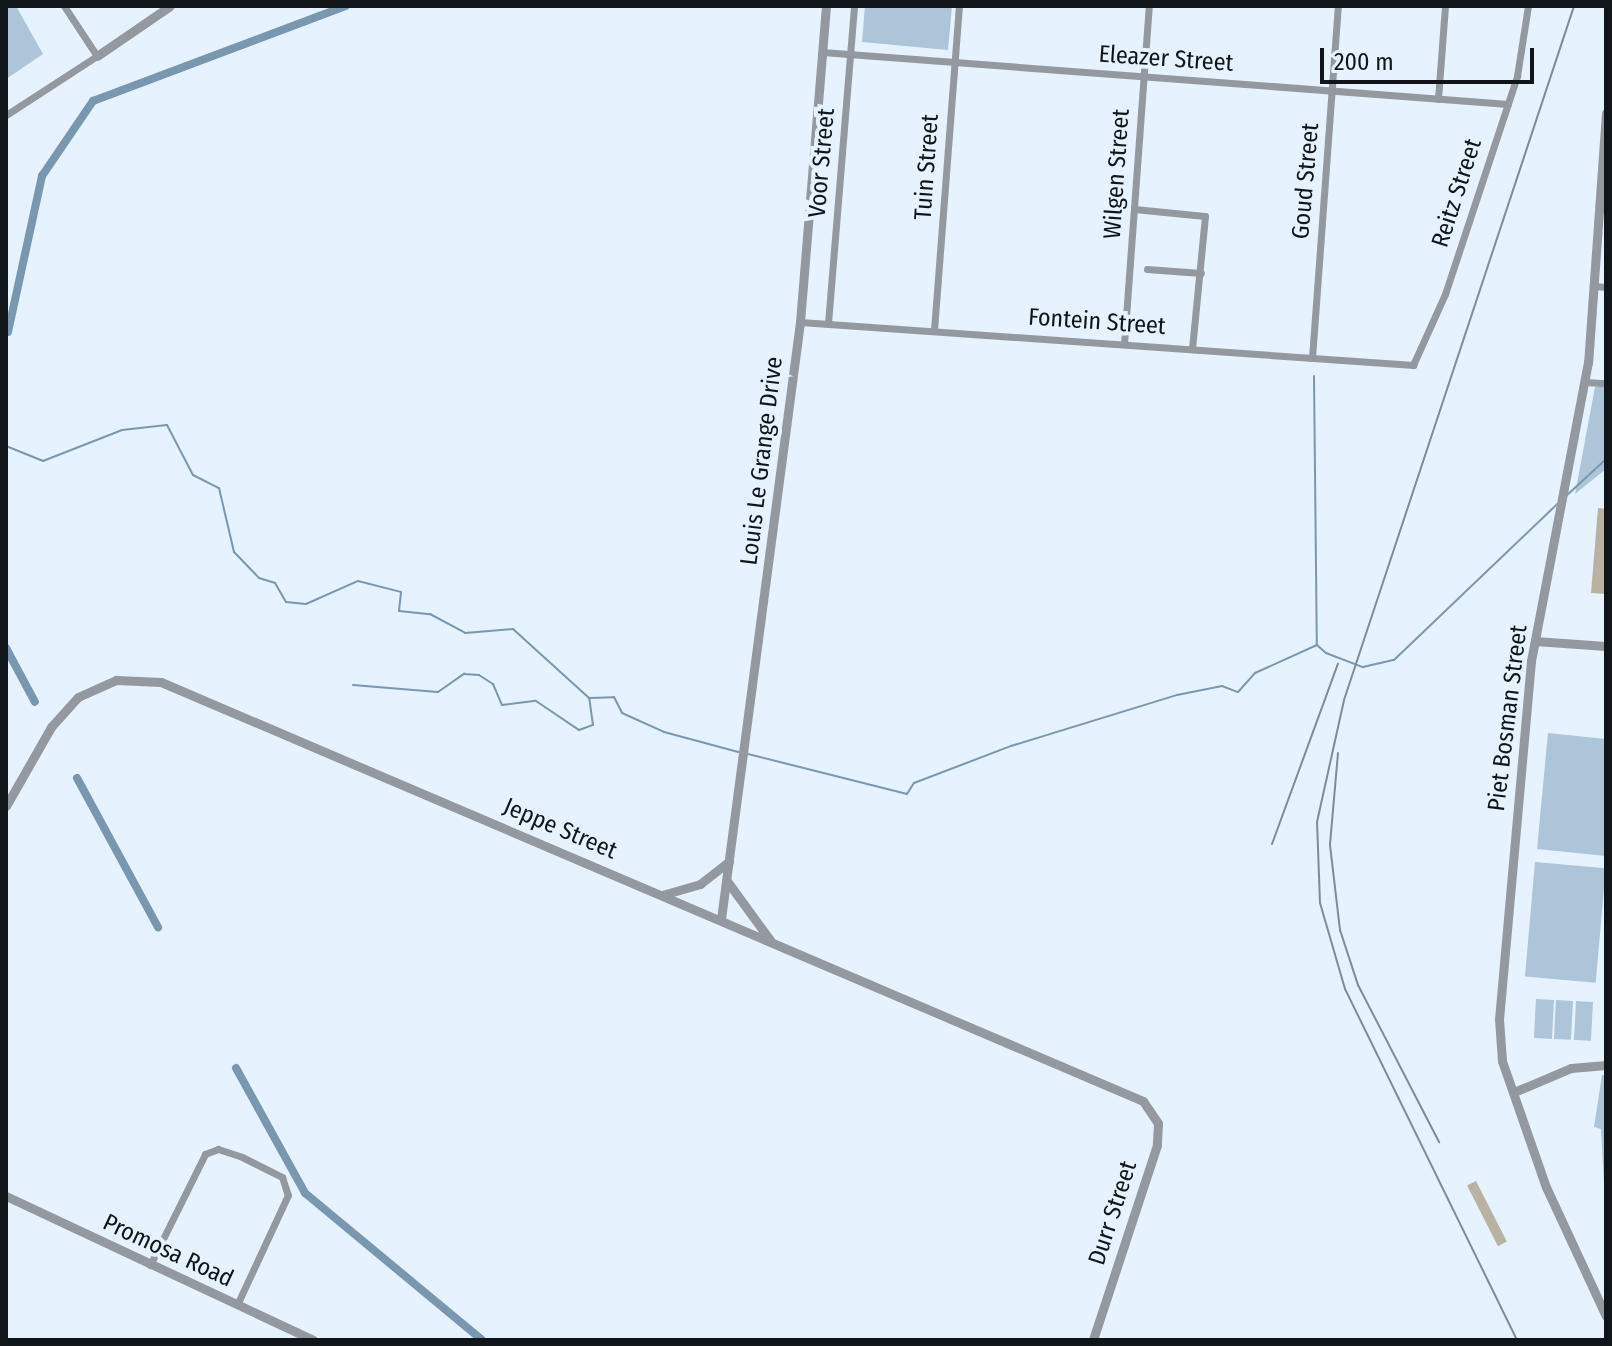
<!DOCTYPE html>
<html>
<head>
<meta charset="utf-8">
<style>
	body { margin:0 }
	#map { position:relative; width:1612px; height:1346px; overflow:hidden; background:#e6f2fd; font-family:"Fira Sans Condensed",sans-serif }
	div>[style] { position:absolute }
	.green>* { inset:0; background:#adc5d8; transform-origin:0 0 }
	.stream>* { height:2px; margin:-1px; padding:0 1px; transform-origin:1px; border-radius:1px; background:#7998b0 }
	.canal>* { height:8px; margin:-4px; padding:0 4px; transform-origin:4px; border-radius:4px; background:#7998b0 }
	.building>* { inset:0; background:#b9b2a2; transform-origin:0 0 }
	.minor>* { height:7px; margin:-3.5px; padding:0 3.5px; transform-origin:3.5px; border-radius:3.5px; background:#93999e }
	.tertiary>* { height:9px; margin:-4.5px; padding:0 4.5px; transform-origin:4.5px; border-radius:4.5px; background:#93999e }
	.rail>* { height:2px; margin:-1px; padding:0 1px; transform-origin:1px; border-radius:1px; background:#828b93 }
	span { translate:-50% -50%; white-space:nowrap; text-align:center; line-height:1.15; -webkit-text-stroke:8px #e6f2fd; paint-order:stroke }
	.street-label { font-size:24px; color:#0f1519 }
	.frame { position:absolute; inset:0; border:8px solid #0f1519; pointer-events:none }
	.scale { position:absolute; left:1320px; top:48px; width:214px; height:36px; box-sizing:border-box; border:4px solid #0f1519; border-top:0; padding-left:10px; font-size:24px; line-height:28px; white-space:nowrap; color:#0f1519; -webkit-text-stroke:6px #e6f2fd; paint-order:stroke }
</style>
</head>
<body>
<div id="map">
	<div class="green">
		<i style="clip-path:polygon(6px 6px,16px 6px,43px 54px,6px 79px)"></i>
		<i style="clip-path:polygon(865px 6px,952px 6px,948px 50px,862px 42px)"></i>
		<i style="clip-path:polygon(1595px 387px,1606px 387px,1606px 469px,1575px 494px)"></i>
		<i style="clip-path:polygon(1548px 733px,1606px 739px,1606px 856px,1537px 849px)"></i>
		<i style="left:1535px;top:862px;width:71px;height:115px;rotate:5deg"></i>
		<i style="left:1536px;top:999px;width:18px;height:39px;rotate:3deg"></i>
		<i style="left:1556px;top:1000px;width:17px;height:39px;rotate:3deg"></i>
		<i style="left:1576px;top:1001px;width:17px;height:39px;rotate:3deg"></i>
		<i style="clip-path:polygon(1602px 1075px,1606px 1075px,1606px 1222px,1601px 1129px,1594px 1127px)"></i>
	</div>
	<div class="stream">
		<i style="left:1314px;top:376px;width:269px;rotate:89.4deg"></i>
		<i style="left:1317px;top:645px;width:12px;rotate:42deg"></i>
		<i style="left:1326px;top:653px;width:40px;rotate:21deg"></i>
		<i style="left:1363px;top:667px;width:32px;rotate:-13deg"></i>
		<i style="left:1394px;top:660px;width:226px;rotate:-43.7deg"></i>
		<i style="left:6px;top:446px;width:40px;rotate:22deg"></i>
		<i style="left:43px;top:461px;width:85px;rotate:-21.4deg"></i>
		<i style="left:122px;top:430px;width:45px;rotate:-6.3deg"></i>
		<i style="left:167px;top:425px;width:56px;rotate:62.5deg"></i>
		<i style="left:193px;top:475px;width:29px;rotate:27deg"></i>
		<i style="left:219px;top:488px;width:66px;rotate:76.8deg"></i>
		<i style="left:234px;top:552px;width:36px;rotate:46deg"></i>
		<i style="left:259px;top:578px;width:17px;rotate:17deg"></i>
		<i style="left:275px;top:583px;width:22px;rotate:60deg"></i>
		<i style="left:286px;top:602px;width:20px;rotate:6deg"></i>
		<i style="left:306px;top:604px;width:57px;rotate:-23.9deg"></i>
		<i style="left:358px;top:581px;width:44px;rotate:14.3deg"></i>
		<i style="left:401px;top:592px;width:19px;rotate:96deg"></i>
		<i style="left:399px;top:611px;width:31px;rotate:6deg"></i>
		<i style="left:430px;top:614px;width:40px;rotate:28deg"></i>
		<i style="left:465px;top:633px;width:48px;rotate:-4.8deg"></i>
		<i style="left:513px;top:629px;width:103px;rotate:42.2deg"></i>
		<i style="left:1565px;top:497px;width:56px;rotate:-42.8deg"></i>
		<i style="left:353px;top:685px;width:85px;rotate:4.7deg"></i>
		<i style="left:438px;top:692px;width:32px;rotate:-35deg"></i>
		<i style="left:464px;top:674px;width:15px;rotate:4deg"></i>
		<i style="left:479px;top:675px;width:17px;rotate:33deg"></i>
		<i style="left:493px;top:684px;width:23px;rotate:67deg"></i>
		<i style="left:502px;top:705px;width:34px;rotate:-7deg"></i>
		<i style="left:536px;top:701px;width:52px;rotate:34deg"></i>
		<i style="left:579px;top:730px;width:15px;rotate:-20deg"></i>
		<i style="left:593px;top:725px;width:27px;rotate:-98deg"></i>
		<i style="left:589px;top:698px;width:25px;rotate:-2deg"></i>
		<i style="left:614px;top:697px;width:18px;rotate:63deg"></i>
		<i style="left:622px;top:713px;width:46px;rotate:24.3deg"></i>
		<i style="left:664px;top:732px;width:77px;rotate:15.1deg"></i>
		<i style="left:748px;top:754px;width:164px;rotate:14.1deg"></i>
		<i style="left:907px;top:794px;width:13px;rotate:-58deg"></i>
		<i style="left:914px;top:783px;width:104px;rotate:-20.9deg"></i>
		<i style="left:1011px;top:746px;width:174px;rotate:-17.1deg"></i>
		<i style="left:1177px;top:695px;width:46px;rotate:-11.3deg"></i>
		<i style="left:1222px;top:686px;width:17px;rotate:21deg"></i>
		<i style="left:1238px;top:692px;width:25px;rotate:-48deg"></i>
		<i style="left:1255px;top:673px;width:68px;rotate:-24.3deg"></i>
	</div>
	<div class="canal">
		<i style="left:8px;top:332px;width:160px;rotate:-77.7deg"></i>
		<i style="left:42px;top:176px;width:91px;rotate:-55.8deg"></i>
		<i style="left:93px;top:101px;width:270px;rotate:-20.6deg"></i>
		<i style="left:6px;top:648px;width:61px;rotate:61.8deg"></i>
		<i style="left:77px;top:778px;width:170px;rotate:61.5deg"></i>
		<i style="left:236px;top:1068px;width:143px;rotate:61.1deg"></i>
		<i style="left:305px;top:1193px;width:230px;rotate:39.7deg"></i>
	</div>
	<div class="building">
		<i style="clip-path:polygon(1598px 508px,1606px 509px,1606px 594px,1591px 593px)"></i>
		<i style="left:1476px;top:1181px;width:68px;height:10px;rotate:63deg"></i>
	</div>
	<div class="minor">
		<i style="left:822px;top:52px;width:688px;rotate:4.33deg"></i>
		<i style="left:1438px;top:99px;width:93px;rotate:-85.7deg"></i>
		<i style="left:6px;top:115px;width:108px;rotate:-33deg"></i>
		<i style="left:97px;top:56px;width:60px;rotate:-123.4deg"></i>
		<i style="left:1134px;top:209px;width:71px;rotate:5.6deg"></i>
		<i style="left:1205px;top:216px;width:134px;rotate:95.6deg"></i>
		<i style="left:1147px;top:269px;width:54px;rotate:4.2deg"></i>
		<i style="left:1593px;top:286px;width:13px;rotate:4deg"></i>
		<i style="left:800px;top:322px;width:615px;rotate:4.01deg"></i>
		<i style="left:1413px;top:365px;width:78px;rotate:-65.7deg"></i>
		<i style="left:1445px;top:294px;width:230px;rotate:-71.7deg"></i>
		<i style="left:1517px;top:76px;width:71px;rotate:-81.1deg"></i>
		<i style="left:828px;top:323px;width:318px;rotate:-85.3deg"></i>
		<i style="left:934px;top:330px;width:325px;rotate:-85.6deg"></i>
		<i style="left:1124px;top:344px;width:339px;rotate:-85.8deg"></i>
		<i style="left:1312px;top:358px;width:353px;rotate:-85.8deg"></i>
		<i style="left:1584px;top:382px;width:22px;rotate:3deg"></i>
		<i style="left:150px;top:1265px;width:124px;rotate:-63.6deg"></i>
		<i style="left:205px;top:1154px;width:14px;rotate:-21deg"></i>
		<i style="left:218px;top:1149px;width:25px;rotate:18deg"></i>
		<i style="left:242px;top:1157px;width:45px;rotate:26.6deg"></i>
		<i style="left:282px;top:1177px;width:19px;rotate:72deg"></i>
		<i style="left:288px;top:1195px;width:121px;rotate:114.9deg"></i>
	</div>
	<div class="tertiary">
		<i style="left:97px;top:56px;width:88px;rotate:-34.4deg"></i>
		<i style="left:1606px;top:113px;width:250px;rotate:94.1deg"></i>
		<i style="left:1588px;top:362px;width:304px;rotate:100.8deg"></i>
		<i style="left:1531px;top:661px;width:359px;rotate:95.1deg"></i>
		<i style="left:1499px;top:1019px;width:42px;rotate:85.9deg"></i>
		<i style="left:1502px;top:1061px;width:133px;rotate:70.8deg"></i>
		<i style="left:1546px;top:1187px;width:142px;rotate:65.1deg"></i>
		<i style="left:1535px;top:641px;width:71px;rotate:4deg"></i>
		<i style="left:6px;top:806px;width:91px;rotate:-60.3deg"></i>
		<i style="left:51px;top:727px;width:40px;rotate:-48deg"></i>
		<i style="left:78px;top:697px;width:42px;rotate:-24.1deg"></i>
		<i style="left:116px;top:680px;width:45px;rotate:2.5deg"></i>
		<i style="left:161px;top:682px;width:1068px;rotate:23.11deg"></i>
		<i style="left:1143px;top:1101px;width:27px;rotate:56deg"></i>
		<i style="left:1158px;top:1123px;width:22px;rotate:93deg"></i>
		<i style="left:1157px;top:1145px;width:205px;rotate:108.2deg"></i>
		<i style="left:727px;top:881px;width:73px;rotate:53.9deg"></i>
		<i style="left:662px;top:895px;width:40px;rotate:-16deg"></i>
		<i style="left:700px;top:884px;width:37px;rotate:-38deg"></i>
		<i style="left:721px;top:919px;width:602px;rotate:-82.46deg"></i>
		<i style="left:800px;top:322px;width:317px;rotate:-85.3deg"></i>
		<i style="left:1514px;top:1092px;width:62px;rotate:-22.8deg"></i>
		<i style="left:1571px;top:1068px;width:35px;rotate:-5deg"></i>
		<i style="left:6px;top:1196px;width:339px;rotate:25.1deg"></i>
	</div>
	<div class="rail">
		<i style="left:1338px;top:753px;width:92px;rotate:95deg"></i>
		<i style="left:1330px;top:845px;width:86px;rotate:83.3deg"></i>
		<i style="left:1340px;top:930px;width:58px;rotate:71.9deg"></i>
		<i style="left:1358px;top:985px;width:177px;rotate:62.7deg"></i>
		<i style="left:1272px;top:844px;width:192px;rotate:-69.9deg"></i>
		<i style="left:1517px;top:1340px;width:391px;rotate:-116.1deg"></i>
		<i style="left:1345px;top:989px;width:90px;rotate:-106.2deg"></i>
		<i style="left:1320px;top:903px;width:81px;rotate:-92.1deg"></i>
		<i style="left:1317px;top:822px;width:125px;rotate:-77.5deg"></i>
		<i style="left:1344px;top:700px;width:731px;rotate:-71.66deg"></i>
	</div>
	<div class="street-label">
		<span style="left:1166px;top:59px;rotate:4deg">Eleazer Street</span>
		<span style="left:822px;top:163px;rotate:-85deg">Voor Street</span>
		<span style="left:927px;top:167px;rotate:-86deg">Tuin Street</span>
		<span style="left:1117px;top:174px;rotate:-86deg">Wilgen Street</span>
		<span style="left:1306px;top:181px;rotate:-85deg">Goud Street</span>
		<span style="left:1457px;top:193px;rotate:-72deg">Reitz Street</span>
		<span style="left:1097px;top:322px;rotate:4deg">Fontein Street</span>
		<span style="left:762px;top:461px;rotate:-83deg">Louis Le Grange Drive</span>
		<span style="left:1508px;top:718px;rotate:-83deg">Piet Bosman Street</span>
		<span style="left:560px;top:829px;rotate:23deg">Jeppe Street</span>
		<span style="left:1113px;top:1213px;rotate:-72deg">Durr Street</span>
		<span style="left:168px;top:1251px;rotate:25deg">Promosa Road</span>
	</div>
	<div class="frame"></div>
	<div class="scale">200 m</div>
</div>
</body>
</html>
